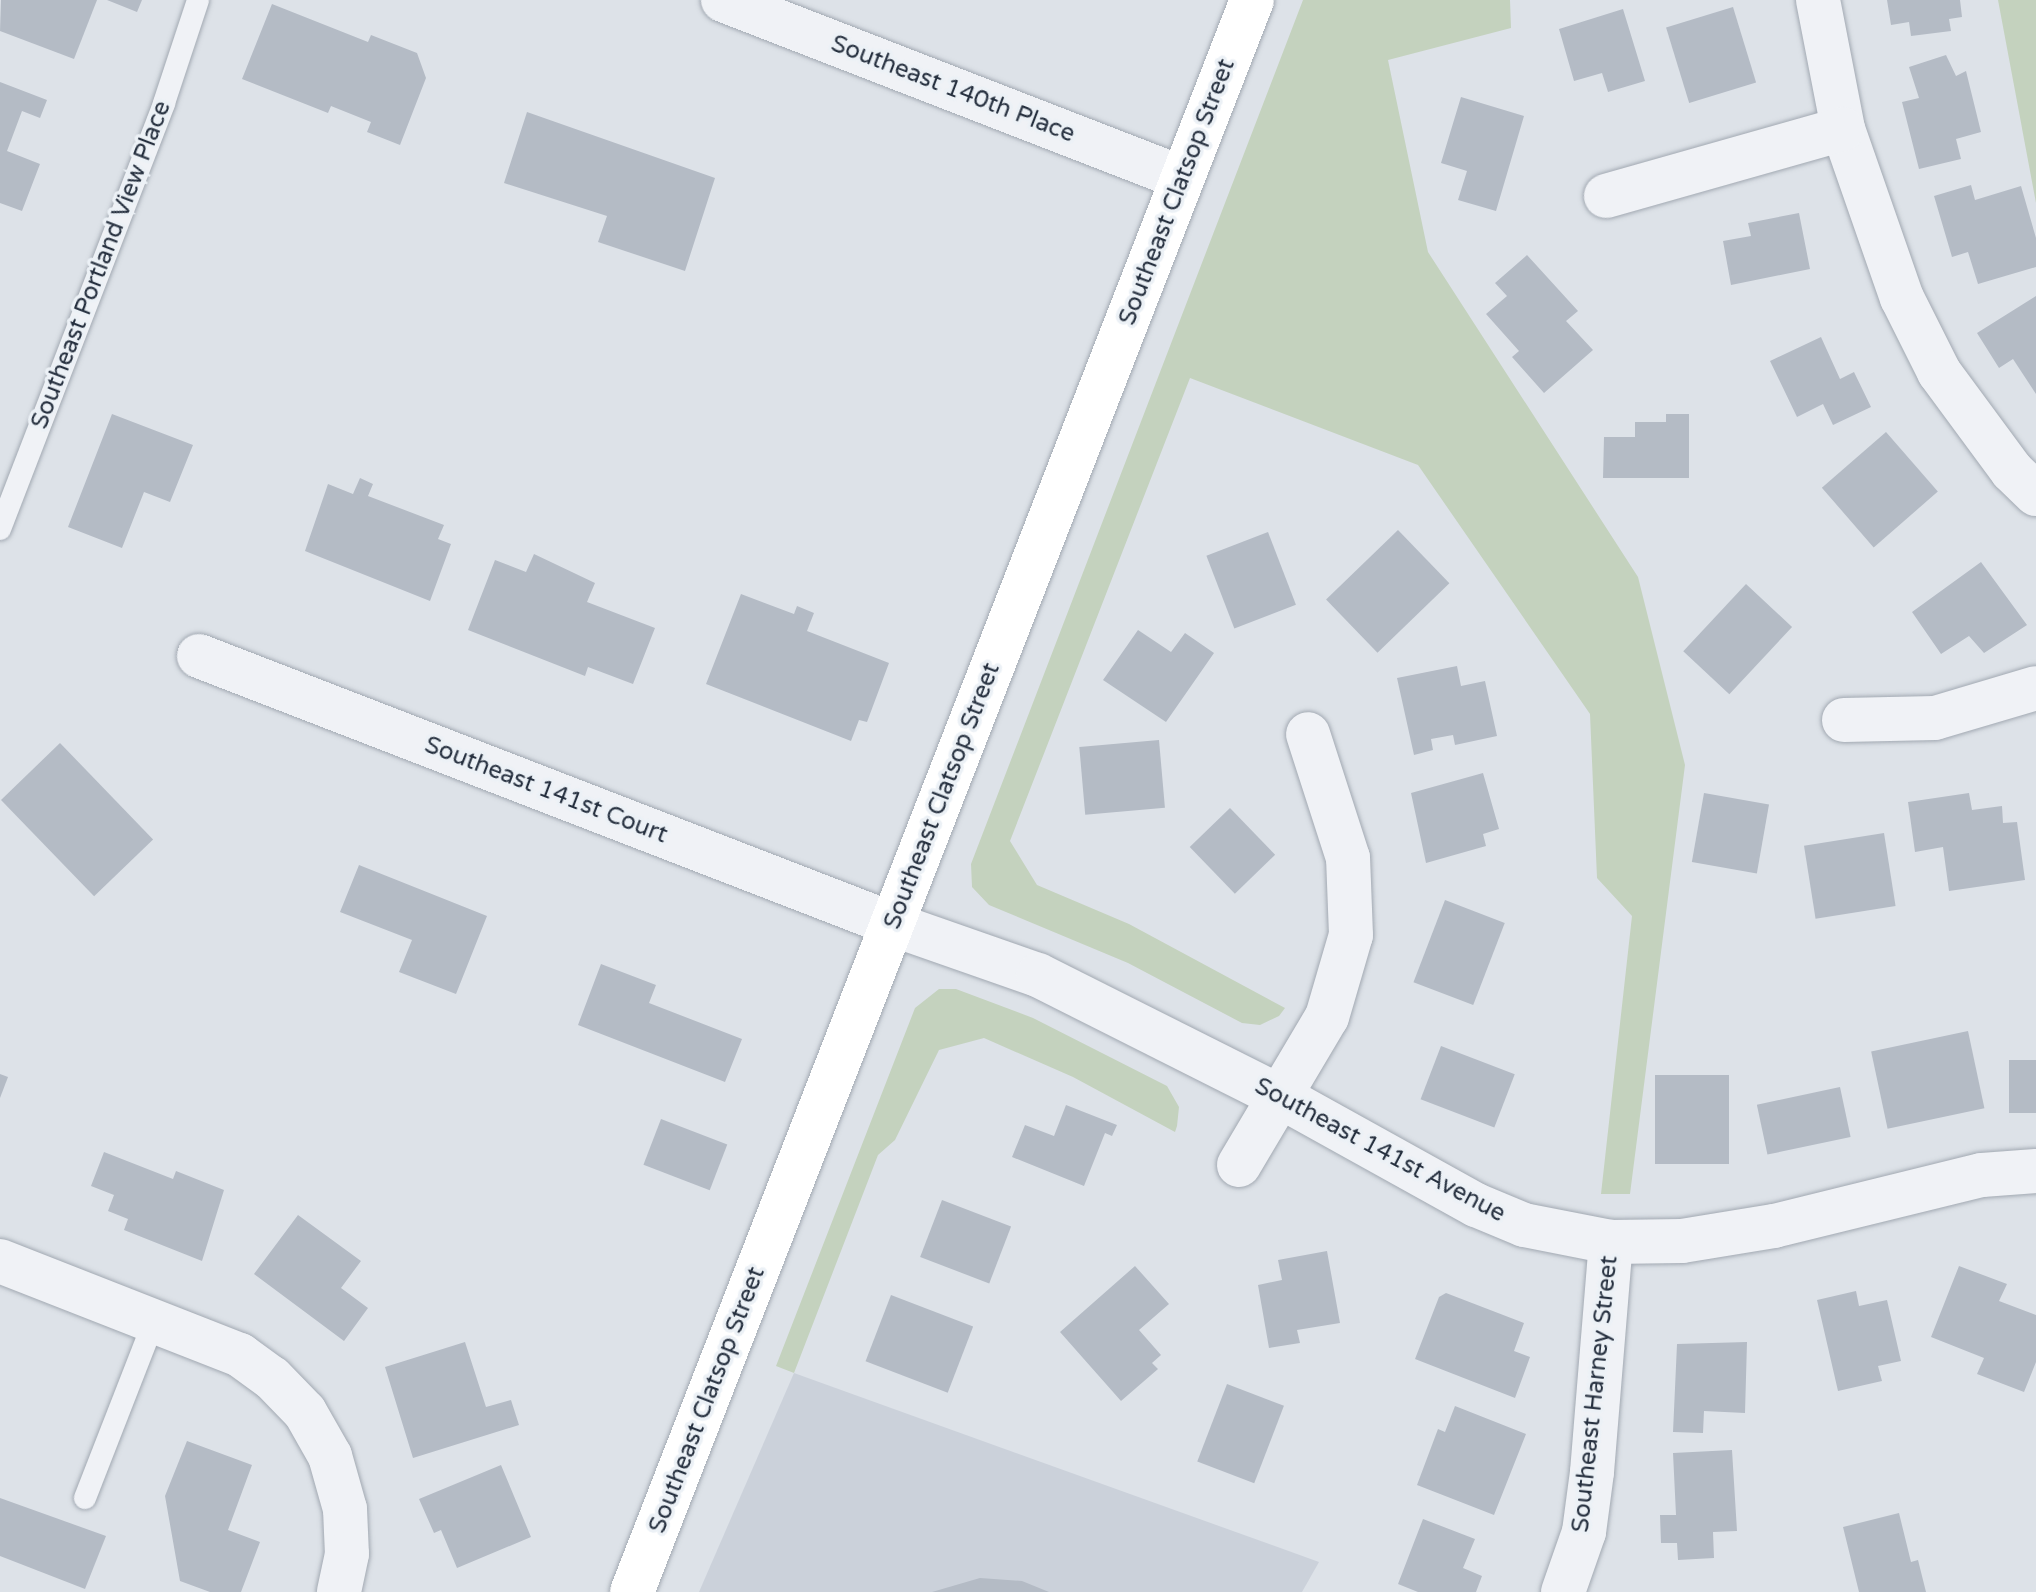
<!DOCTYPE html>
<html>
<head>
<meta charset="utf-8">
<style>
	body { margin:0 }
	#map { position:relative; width:2036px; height:1592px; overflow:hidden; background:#dde2e8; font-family:"Varela Round",sans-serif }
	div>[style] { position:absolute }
	.built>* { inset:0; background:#cbd1da }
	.green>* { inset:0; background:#c4d2be }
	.building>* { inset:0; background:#b4bbc5; transform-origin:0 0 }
	.roads { filter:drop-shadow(0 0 2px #a2a9b2) drop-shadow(0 0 2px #a2a9b2) }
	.lane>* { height:22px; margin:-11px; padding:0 11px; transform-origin:11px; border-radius:11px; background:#f0f2f6 }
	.street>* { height:44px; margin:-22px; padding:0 22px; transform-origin:22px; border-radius:22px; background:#f0f2f6 }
	.secondary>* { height:44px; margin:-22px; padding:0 22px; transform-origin:22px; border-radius:22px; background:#fff }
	span { translate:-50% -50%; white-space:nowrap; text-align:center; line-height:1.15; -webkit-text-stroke:7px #ecf1f6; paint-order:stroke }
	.street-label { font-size:24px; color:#26303f }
</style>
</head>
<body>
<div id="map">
	<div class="built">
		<i style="clip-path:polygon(794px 1373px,1319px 1562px,1302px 1592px,699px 1592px)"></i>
	</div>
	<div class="green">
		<i style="clip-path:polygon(1303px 0,1510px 0,1511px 28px,1388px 60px,1428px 252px,1638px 577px,1685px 765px,1630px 1194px,1601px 1194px,1632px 916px,1597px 878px,1590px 714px,1418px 465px,1190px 378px,1010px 841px,1037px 885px,1129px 924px,1285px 1008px,1279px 1016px,1260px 1025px,1242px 1023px,1128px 963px,989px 905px,972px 887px,971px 864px)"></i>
		<i style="clip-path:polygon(1998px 0,2036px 0,2036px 203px)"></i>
		<i style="clip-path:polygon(939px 989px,956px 989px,1033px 1018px,1167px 1086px,1179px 1107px,1177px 1126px,1175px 1132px,1073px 1077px,984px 1038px,939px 1050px,895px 1140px,878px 1155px,794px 1373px,776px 1366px,915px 1008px)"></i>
	</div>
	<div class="building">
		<i style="clip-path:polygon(1px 0,97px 0,74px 59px,0 31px)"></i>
		<i style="clip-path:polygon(107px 0,142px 0,137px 12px)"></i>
		<i style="clip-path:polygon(1887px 0,1960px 0,1962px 17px,1949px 19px,1951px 31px,1911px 36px,1909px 22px,1891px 25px)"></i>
		<i style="clip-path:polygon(272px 4px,368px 42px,371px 35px,417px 53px,426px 78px,400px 145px,367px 132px,371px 122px,331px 106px,328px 113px,242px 79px)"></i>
		<i style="left:1733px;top:7px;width:79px;height:70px;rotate:73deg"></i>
		<i style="clip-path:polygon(1623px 9px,1645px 81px,1608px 92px,1602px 73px,1574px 81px,1559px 29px)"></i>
		<i style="clip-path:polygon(1946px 55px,1956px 76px,1966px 71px,1981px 132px,1956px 139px,1961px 159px,1919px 169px,1902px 102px,1919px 98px,1909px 67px)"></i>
		<i style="clip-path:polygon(0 82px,47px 100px,40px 118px,22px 111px,7px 151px,40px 164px,22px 211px,0 203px)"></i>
		<i style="clip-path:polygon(1461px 97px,1524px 116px,1496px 211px,1458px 200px,1467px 171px,1441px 163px)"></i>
		<i style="clip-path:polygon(527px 112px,715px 178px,685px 271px,598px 242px,607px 216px,504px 183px)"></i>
		<i style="clip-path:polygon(1971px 185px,1975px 200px,2021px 186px,2036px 238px,2036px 267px,1978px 284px,1968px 252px,1952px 257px,1934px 196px)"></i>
		<i style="clip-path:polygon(1799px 213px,1810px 269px,1731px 285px,1723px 241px,1751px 236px,1748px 223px)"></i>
		<i style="clip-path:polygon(1527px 255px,1578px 311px,1566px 321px,1593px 350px,1544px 393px,1512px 357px,1519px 351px,1486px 314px,1507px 296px,1495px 283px)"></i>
		<i style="clip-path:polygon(2036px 296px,2036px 394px,2013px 359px,1999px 368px,1977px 333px)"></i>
		<i style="clip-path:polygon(1821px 337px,1840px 379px,1854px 372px,1871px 407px,1833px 425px,1823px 404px,1797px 417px,1770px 361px)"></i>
		<i style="clip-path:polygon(112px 414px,193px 445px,170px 502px,144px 492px,122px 548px,68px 527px)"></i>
		<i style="clip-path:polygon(1666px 414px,1689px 414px,1689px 478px,1603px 478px,1604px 437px,1635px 437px,1635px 422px,1666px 422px)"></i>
		<i style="left:1886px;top:432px;width:79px;height:85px;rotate:49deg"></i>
		<i style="clip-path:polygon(360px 478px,373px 484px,368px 496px,444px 525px,438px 539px,451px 544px,430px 601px,305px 551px,328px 484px,353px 494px)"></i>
		<i style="left:1398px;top:530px;width:74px;height:100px;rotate:46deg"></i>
		<i style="left:1268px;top:532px;width:78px;height:66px;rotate:69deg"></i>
		<i style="clip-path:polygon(534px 554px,595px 583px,587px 602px,655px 628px,633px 684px,588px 667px,585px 676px,468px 630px,495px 560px,526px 572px)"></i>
		<i style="clip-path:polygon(1981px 562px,2027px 625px,1984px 653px,1969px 636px,1941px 654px,1912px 612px)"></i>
		<i style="left:1746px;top:584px;width:63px;height:92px;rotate:43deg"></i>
		<i style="clip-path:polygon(741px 594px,794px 614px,797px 606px,814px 613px,807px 631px,889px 663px,867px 722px,859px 720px,851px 741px,706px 684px)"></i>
		<i style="clip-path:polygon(1138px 630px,1171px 652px,1185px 633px,1214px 653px,1166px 722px,1103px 680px)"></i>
		<i style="clip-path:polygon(1457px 666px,1461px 686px,1485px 681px,1497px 736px,1455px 745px,1453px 735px,1431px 739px,1433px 750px,1414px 755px,1397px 678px)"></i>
		<i style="left:1159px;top:740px;width:68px;height:80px;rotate:85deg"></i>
		<i style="left:60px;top:743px;width:134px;height:82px;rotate:46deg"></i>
		<i style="clip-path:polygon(1483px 773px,1499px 829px,1483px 834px,1486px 846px,1426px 863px,1411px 793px)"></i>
		<i style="left:1704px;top:793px;width:66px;height:70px;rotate:10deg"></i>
		<i style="clip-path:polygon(1969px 793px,1972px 810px,2002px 806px,2003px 823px,2017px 822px,2025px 880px,1949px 891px,1943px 847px,1915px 852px,1908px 802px)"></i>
		<i style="left:1230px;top:808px;width:65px;height:56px;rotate:46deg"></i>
		<i style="left:1884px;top:833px;width:74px;height:81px;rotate:81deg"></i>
		<i style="clip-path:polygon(359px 865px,487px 916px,456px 994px,399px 972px,412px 940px,340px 912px)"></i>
		<i style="left:1445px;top:900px;width:64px;height:88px;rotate:21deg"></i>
		<i style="clip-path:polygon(601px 964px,656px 985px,649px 1003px,742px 1039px,725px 1082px,578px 1025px)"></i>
		<i style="left:1968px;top:1031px;width:79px;height:99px;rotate:78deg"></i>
		<i style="left:1441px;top:1046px;width:79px;height:57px;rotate:21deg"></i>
		<i style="left:2036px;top:1060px;width:53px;height:27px;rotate:90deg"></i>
		<i style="clip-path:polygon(0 1074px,8px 1077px,0 1098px)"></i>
		<i style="left:1655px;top:1075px;width:74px;height:89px"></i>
		<i style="left:1840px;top:1087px;width:51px;height:85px;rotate:78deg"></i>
		<i style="clip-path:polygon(1066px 1105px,1117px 1125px,1112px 1136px,1105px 1133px,1084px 1186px,1012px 1157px,1025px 1125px,1054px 1136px)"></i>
		<i style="left:661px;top:1119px;width:71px;height:49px;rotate:21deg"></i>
		<i style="clip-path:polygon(104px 1152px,173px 1179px,176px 1171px,224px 1190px,202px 1261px,124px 1230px,128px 1219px,108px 1211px,114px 1195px,91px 1186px)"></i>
		<i style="left:942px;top:1200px;width:74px;height:61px;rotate:21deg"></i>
		<i style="clip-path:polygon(298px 1215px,361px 1261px,341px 1288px,368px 1308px,344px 1341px,254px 1274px)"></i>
		<i style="clip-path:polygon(1327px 1251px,1340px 1323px,1297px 1330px,1300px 1343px,1269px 1348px,1258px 1285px,1282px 1280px,1278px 1260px)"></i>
		<i style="clip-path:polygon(1135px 1266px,1169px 1304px,1139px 1330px,1161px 1355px,1152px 1363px,1158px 1369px,1121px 1401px,1060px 1332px)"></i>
		<i style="clip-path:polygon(1959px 1266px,2007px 1284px,1999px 1301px,2036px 1315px,2036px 1362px,2024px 1392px,1977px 1374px,1984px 1358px,1931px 1337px)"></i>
		<i style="clip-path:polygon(1856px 1291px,1859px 1306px,1887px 1300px,1901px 1361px,1878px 1366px,1882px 1381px,1838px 1391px,1817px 1300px)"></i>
		<i style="clip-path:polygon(1446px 1293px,1524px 1323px,1514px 1351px,1530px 1357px,1515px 1398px,1415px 1359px,1439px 1297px)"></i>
		<i style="left:891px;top:1295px;width:88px;height:71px;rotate:21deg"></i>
		<i style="clip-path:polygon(465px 1342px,486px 1407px,511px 1400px,519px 1425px,413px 1458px,385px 1367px)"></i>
		<i style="clip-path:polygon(1747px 1342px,1745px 1413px,1704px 1411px,1703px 1433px,1673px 1432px,1677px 1344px)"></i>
		<i style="left:1227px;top:1384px;width:61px;height:83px;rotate:21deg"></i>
		<i style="clip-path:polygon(1455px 1406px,1526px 1434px,1494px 1515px,1417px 1485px,1438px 1429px,1445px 1432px)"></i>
		<i style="clip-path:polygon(187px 1441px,252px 1465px,228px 1530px,260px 1542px,241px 1592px,210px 1592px,180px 1581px,165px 1496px)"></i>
		<i style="clip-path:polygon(1732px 1450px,1737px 1531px,1713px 1532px,1714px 1558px,1678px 1560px,1677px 1543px,1661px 1543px,1660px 1515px,1676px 1515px,1673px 1453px)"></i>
		<i style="clip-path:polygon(501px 1465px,531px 1537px,457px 1568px,441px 1530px,434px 1533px,419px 1499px)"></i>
		<i style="clip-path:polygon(0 1498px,106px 1536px,85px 1589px,0 1556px)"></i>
		<i style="clip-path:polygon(1899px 1513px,1911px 1562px,1918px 1560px,1926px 1592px,1859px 1592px,1843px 1527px)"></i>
		<i style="clip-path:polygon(1423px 1519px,1475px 1539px,1463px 1568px,1482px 1576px,1476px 1592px,1418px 1592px,1398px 1584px)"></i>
		<i style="clip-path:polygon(980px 1578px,1022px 1581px,1049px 1592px,932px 1592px)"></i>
	</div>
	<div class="roads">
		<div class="lane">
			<i style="left:0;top:529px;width:456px;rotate:-68.9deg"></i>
			<i style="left:164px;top:103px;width:108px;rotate:-71.7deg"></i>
			<i style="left:85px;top:1498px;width:190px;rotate:-68.7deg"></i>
		</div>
		<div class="street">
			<i style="left:723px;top:0;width:493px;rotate:21.2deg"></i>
			<i style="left:1818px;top:0;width:131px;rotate:79deg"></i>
			<i style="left:1843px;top:129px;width:179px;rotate:70.8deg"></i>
			<i style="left:1902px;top:298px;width:83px;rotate:63.4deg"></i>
			<i style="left:1939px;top:372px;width:123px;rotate:53.6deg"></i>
			<i style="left:2012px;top:471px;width:33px;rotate:44deg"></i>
			<i style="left:1606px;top:196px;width:246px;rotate:-15.8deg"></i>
			<i style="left:199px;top:656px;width:743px;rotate:21.14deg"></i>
			<i style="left:892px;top:924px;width:155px;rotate:19.3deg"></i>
			<i style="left:1038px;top:975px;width:274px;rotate:26.7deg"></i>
			<i style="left:1283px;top:1098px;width:221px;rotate:29deg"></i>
			<i style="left:1476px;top:1205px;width:52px;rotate:22.6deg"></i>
			<i style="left:1524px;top:1225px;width:89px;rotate:11.1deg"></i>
			<i style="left:1611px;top:1242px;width:71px;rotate:-0.8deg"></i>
			<i style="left:1682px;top:1241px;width:93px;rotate:-9.3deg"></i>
			<i style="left:1774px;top:1226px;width:214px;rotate:-13.8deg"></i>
			<i style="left:1982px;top:1175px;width:54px;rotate:-4.2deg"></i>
			<i style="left:1844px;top:720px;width:91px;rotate:-1.3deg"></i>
			<i style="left:1935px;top:718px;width:105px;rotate:-16.5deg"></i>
			<i style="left:1239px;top:1165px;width:172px;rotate:-59.3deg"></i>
			<i style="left:1327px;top:1017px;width:85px;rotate:-73.7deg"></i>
			<i style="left:1351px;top:935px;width:77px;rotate:-92.2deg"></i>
			<i style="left:1348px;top:858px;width:130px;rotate:-107.9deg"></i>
			<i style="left:0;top:1261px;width:258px;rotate:21.4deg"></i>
			<i style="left:240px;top:1355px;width:39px;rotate:36deg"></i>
			<i style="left:272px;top:1378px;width:47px;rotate:45.9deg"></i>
			<i style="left:305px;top:1412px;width:51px;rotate:60.4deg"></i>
			<i style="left:330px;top:1456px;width:55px;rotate:74.2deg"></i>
			<i style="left:345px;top:1509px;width:45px;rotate:87.5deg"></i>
			<i style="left:347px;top:1554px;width:39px;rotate:102deg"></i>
			<i style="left:1563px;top:1592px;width:64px;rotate:-70.7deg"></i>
			<i style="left:1584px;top:1532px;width:61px;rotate:-82.4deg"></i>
			<i style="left:1592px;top:1472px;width:231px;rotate:-85.3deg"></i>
		</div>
		<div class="secondary">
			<i style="left:632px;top:1592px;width:1708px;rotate:-68.72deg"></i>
		</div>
	</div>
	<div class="street-label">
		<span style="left:953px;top:89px;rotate:21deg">Southeast 140th Place</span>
		<span style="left:1177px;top:192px;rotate:-69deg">Southeast Clatsop Street</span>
		<span style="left:101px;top:265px;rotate:-69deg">Southeast Portland View Place</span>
		<span style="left:546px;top:790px;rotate:21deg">Southeast 141st Court</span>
		<span style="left:942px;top:796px;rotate:-69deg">Southeast Clatsop Street</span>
		<span style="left:1380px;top:1150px;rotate:28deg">Southeast 141st Avenue</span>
		<span style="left:1595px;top:1394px;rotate:-84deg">Southeast Harney Street</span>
		<span style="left:707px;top:1400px;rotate:-69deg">Southeast Clatsop Street</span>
	</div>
</div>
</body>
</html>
